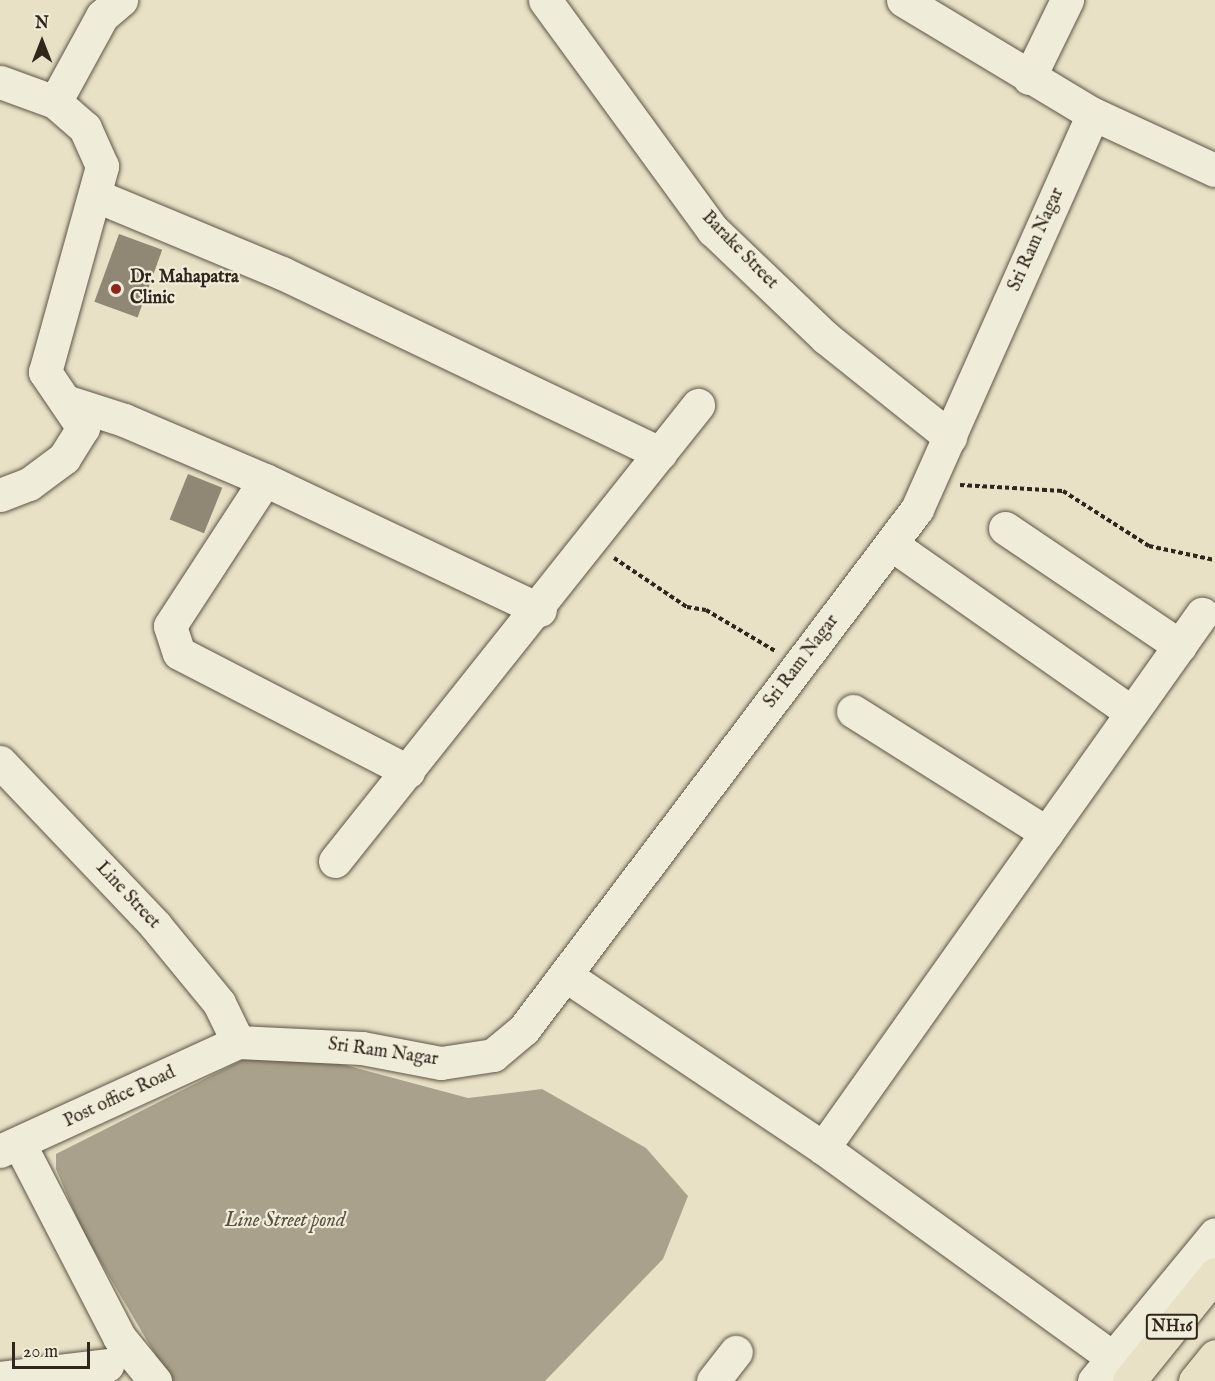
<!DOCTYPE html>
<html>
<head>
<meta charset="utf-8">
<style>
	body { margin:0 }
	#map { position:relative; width:1215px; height:1381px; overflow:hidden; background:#e8e1c6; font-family:"IM FELL English",serif }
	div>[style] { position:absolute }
	.water>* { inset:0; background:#aaa18c }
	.building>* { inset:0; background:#908774; transform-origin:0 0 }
	.path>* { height:4px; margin-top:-2px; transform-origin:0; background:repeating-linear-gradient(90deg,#31261b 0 4.5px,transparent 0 7.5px) }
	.roads { filter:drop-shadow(0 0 2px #5f5546) drop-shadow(0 0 2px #5f5546) }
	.minor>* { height:33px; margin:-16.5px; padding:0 16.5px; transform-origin:16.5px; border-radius:16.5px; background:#f0ecda }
	.highway>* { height:33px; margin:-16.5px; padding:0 16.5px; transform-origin:16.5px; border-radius:16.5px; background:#e8e1c6 }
	.dots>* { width:16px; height:16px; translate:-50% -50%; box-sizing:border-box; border:3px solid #f0ecda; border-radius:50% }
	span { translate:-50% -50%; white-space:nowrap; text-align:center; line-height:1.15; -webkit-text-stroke:4.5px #f0ecda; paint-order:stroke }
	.shield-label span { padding:2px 4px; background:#f0ecda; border:2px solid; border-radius:4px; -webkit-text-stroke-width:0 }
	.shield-label { font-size:16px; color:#31261b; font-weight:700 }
	.street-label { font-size:18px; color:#31261b }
	.poi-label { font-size:18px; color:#31261b; font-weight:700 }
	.left { translate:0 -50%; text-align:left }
	.water-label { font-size:20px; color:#5b5143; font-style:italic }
	.north { position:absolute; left:12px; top:12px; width:60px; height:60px; -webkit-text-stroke:4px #f0ecda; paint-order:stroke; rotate:0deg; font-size:16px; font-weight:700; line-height:24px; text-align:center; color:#31261b }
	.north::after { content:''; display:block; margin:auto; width:21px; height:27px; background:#31261b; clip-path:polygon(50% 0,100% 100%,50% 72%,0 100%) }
	.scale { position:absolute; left:12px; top:1342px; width:78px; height:27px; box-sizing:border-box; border:3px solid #31261b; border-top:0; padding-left:8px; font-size:18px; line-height:21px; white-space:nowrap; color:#31261b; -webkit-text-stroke:4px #f0ecda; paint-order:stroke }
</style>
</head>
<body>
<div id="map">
	<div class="water">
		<i style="clip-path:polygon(258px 1052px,345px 1065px,468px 1098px,542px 1089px,646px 1148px,688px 1196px,663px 1259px,545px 1381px,171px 1381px,83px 1232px,56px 1169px,56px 1154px)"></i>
	</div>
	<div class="building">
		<i style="left:119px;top:234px;width:46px;height:72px;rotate:20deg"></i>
		<i style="left:188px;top:474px;width:37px;height:49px;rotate:22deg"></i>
	</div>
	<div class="path">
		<i style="left:960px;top:485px;width:103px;rotate:3.3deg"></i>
		<i style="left:1063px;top:491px;width:102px;rotate:32.6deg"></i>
		<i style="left:1149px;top:546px;width:67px;rotate:12deg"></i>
		<i style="left:614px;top:558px;width:88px;rotate:33.9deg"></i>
		<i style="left:687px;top:607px;width:19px;rotate:9deg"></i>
		<i style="left:706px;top:610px;width:80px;rotate:30.7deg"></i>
	</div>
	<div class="roads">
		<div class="minor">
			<i style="left:545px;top:0;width:285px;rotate:53.9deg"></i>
			<i style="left:713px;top:230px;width:156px;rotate:43.7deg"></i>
			<i style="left:826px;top:338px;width:159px;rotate:38.6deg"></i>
			<i style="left:903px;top:0;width:222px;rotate:31deg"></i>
			<i style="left:1029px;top:78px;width:87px;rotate:-64deg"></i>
			<i style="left:0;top:82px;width:59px;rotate:20deg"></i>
			<i style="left:97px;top:196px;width:200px;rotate:22.6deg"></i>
			<i style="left:282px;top:273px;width:419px;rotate:25.5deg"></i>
			<i style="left:68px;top:402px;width:59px;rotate:17.8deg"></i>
			<i style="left:124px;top:420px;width:153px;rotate:23.1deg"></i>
			<i style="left:265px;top:480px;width:304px;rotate:25.3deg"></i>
			<i style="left:265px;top:480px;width:174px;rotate:123.1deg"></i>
			<i style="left:170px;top:626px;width:28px;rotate:72deg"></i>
			<i style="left:179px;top:653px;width:258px;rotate:27.3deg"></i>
			<i style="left:0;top:495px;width:31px;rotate:-21deg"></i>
			<i style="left:29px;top:484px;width:44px;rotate:-36.6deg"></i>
			<i style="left:64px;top:458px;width:36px;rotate:-58deg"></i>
			<i style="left:83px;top:428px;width:68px;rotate:-124.2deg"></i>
			<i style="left:45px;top:372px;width:214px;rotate:-74.5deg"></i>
			<i style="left:102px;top:166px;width:42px;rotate:-114.1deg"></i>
			<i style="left:85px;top:128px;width:40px;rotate:-139deg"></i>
			<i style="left:55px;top:102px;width:98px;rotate:-61.3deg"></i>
			<i style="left:102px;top:16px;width:25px;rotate:-40deg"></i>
			<i style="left:1005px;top:528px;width:211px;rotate:34deg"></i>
			<i style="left:891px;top:544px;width:294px;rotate:35deg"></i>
			<i style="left:853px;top:711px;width:229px;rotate:32.2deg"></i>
			<i style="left:0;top:762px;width:225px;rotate:46.4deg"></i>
			<i style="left:155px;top:925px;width:101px;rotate:50.6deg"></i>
			<i style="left:219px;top:1003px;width:43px;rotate:64deg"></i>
			<i style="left:335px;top:861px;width:583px;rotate:-51.48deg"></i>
			<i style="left:565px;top:975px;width:311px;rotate:33.8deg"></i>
			<i style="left:823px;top:1148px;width:358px;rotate:35.9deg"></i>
			<i style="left:20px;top:1145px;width:216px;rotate:62.7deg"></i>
			<i style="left:119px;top:1337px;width:57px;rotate:50.7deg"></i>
			<i style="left:823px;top:1148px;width:655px;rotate:-54.64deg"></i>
			<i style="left:0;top:1151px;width:262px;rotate:-24.6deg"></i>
			<i style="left:238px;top:1042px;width:124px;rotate:2.8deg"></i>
			<i style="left:362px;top:1048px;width:80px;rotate:10.8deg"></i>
			<i style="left:441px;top:1063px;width:53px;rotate:-8.7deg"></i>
			<i style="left:493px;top:1055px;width:40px;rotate:-40deg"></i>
			<i style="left:524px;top:1029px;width:652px;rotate:-52.92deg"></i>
			<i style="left:917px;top:509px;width:432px;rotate:-66deg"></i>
			<i style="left:1093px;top:114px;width:134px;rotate:24.7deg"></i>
			<i style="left:0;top:1378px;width:108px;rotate:-6.9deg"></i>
			<i style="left:713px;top:1381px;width:37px;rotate:-52deg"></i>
			<i style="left:1094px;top:1381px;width:190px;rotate:-50.5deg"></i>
		</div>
		<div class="highway">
			<i style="left:1129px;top:1381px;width:137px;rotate:-51.2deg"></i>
			<i style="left:1195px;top:1381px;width:32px;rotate:-51deg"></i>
		</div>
	</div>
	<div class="dots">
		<i style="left:116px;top:289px;background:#8f2418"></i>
	</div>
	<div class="shield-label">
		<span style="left:1172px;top:1327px">NH16</span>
	</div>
	<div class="street-label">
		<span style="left:1037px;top:240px;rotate:-66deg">Sri Ram Nagar</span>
		<span style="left:739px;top:251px;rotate:46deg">Barake Street</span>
		<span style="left:802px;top:662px;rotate:-53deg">Sri Ram Nagar</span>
		<span style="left:127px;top:896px;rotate:47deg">Line Street</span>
		<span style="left:383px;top:1053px;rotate:8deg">Sri Ram Nagar</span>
		<span style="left:120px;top:1098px;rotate:-25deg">Post office Road</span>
	</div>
	<div class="poi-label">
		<span class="left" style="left:130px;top:289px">Dr. Mahapatra<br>Clinic</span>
	</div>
	<div class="water-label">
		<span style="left:285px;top:1220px">Line Street pond</span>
	</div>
	<div class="north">N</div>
	<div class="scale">20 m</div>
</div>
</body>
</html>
